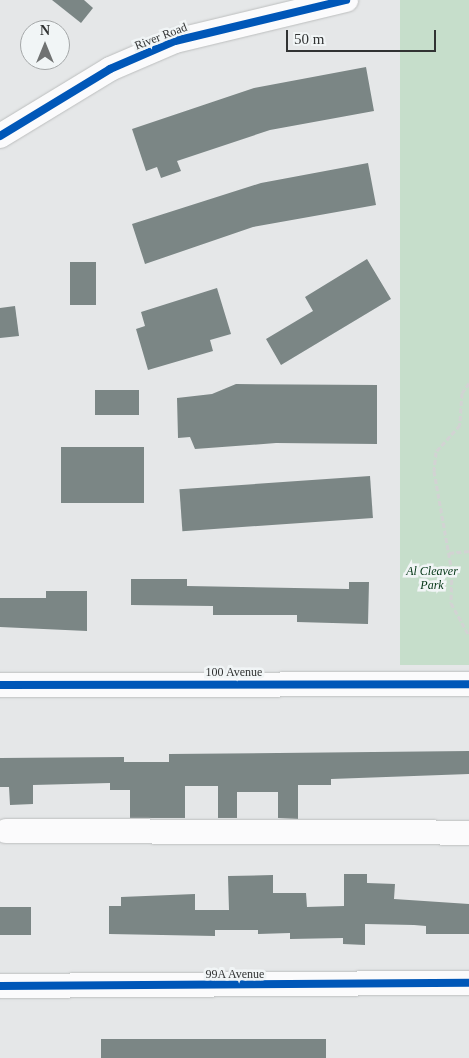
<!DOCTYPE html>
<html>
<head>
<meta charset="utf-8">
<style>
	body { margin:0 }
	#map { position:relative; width:469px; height:1058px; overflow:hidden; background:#e5e7e8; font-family:"Times New Roman",serif }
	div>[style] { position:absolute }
	.green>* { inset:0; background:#c6decb; transform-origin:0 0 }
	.building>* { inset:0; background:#7b8685; transform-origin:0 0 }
	.path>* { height:3px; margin-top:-1.5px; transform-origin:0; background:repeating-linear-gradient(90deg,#d2d3d3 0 5px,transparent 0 7.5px) }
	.roads { filter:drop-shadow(0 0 1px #bcbebe) drop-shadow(0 0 1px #bcbebe) }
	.minor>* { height:24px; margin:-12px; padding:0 12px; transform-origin:12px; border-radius:12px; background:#fbfbfc }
	.cycleway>* { height:8px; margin:-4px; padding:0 4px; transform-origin:4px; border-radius:4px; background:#0057b8 }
	span { translate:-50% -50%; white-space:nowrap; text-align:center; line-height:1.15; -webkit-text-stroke:5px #f1f5f6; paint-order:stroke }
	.street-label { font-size:12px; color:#313333 }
	.park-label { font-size:12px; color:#003413; font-style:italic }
	.north { position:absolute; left:20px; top:20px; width:50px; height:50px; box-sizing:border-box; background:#f1f5f6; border:1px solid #a4a7a8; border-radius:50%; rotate:0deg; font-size:14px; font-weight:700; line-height:20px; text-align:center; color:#313333 }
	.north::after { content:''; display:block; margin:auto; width:18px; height:22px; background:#707272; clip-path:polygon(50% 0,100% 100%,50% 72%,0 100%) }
	.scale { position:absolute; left:286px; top:30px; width:150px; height:22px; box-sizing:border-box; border:2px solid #313333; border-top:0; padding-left:6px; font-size:15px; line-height:18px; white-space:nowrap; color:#313333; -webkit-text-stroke:4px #f1f5f6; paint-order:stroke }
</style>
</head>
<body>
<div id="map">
	<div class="green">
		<i style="left:469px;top:0;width:665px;height:69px;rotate:90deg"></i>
	</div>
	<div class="building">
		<i style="clip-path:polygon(52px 0,84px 0,93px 8px,81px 23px)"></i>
		<i style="clip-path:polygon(366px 67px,374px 111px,270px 130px,177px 161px,181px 171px,161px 178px,157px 167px,146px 171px,132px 129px,254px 88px)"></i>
		<i style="clip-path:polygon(368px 163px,376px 205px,253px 227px,145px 264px,132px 224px,261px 183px)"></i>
		<i style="clip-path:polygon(367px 259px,391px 299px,281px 365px,266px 339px,313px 311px,305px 297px)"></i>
		<i style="left:70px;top:262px;width:26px;height:43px"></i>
		<i style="clip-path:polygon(217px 288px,231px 334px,210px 340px,213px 351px,148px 370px,136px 329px,145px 326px,141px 312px)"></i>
		<i style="clip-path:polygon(15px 306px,19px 336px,0 338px,0 308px)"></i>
		<i style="clip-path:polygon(236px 384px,377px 385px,377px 444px,276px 443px,195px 449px,190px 437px,178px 438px,177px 398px,212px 394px)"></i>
		<i style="left:95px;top:390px;width:44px;height:25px"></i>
		<i style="left:61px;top:447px;width:83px;height:56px"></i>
		<i style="left:370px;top:476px;width:42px;height:191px;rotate:86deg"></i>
		<i style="clip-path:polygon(131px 579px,187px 579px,187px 586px,349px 589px,349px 582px,369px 582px,368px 624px,297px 622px,297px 615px,213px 615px,213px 606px,131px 605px)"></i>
		<i style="clip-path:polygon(46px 591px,87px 591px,87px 631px,0 627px,0 598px,46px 598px)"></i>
		<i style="clip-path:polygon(469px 751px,469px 774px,331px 779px,331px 785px,298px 785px,298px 819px,278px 818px,278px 792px,237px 792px,237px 818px,218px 818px,218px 786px,185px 786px,185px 818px,130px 818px,130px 790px,110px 790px,110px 783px,33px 785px,33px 804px,10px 805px,9px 787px,0 787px,0 758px,124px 757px,124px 762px,169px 762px,169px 754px)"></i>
		<i style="clip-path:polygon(344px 874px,367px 874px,367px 883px,395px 884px,394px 899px,469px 904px,469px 934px,426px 934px,426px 926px,414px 925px,365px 924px,365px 945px,343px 944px,343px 938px,290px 939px,290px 933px,258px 934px,258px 930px,215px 930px,215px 936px,109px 934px,109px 906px,121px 906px,121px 897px,195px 894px,195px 910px,229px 910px,228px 876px,273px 875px,273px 893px,306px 893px,307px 907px,344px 906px)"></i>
		<i style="left:0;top:907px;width:31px;height:28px"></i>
		<i style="left:101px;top:1039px;width:225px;height:19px"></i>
	</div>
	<div class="path">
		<i style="left:469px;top:383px;width:12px;rotate:125deg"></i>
		<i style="left:462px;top:393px;width:32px;rotate:94deg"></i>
		<i style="left:460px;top:425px;width:36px;rotate:132deg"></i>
		<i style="left:436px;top:452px;width:19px;rotate:96deg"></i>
		<i style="left:434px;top:471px;width:103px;rotate:79.9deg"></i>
		<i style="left:452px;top:572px;width:31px;rotate:92deg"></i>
		<i style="left:451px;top:603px;width:37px;rotate:61deg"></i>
		<i style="left:449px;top:553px;width:20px;rotate:-6deg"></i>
	</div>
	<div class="roads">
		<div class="minor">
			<i style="left:0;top:136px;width:129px;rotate:-31.3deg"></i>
			<i style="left:110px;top:69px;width:71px;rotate:-23.3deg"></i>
			<i style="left:175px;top:41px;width:176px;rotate:-13.5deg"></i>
			<i style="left:0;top:685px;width:469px;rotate:-0.1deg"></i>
			<i style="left:6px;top:831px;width:463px;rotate:0.2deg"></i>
			<i style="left:0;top:986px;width:469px;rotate:-0.4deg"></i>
		</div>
	</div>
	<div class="cycleway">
		<i style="left:0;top:136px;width:129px;rotate:-31.3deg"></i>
		<i style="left:110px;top:69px;width:71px;rotate:-23.3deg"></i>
		<i style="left:175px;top:41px;width:176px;rotate:-13.5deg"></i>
		<i style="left:0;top:685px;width:469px;rotate:-0.1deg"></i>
		<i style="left:0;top:986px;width:469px;rotate:-0.4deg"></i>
	</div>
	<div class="street-label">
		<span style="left:161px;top:37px;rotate:-21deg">River Road</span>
		<span style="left:234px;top:673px">100 Avenue</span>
		<span style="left:235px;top:975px">99A Avenue</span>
	</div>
	<div class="park-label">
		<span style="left:432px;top:579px">Al Cleaver<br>Park</span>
	</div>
	<div class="north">N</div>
	<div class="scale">50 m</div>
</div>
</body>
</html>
